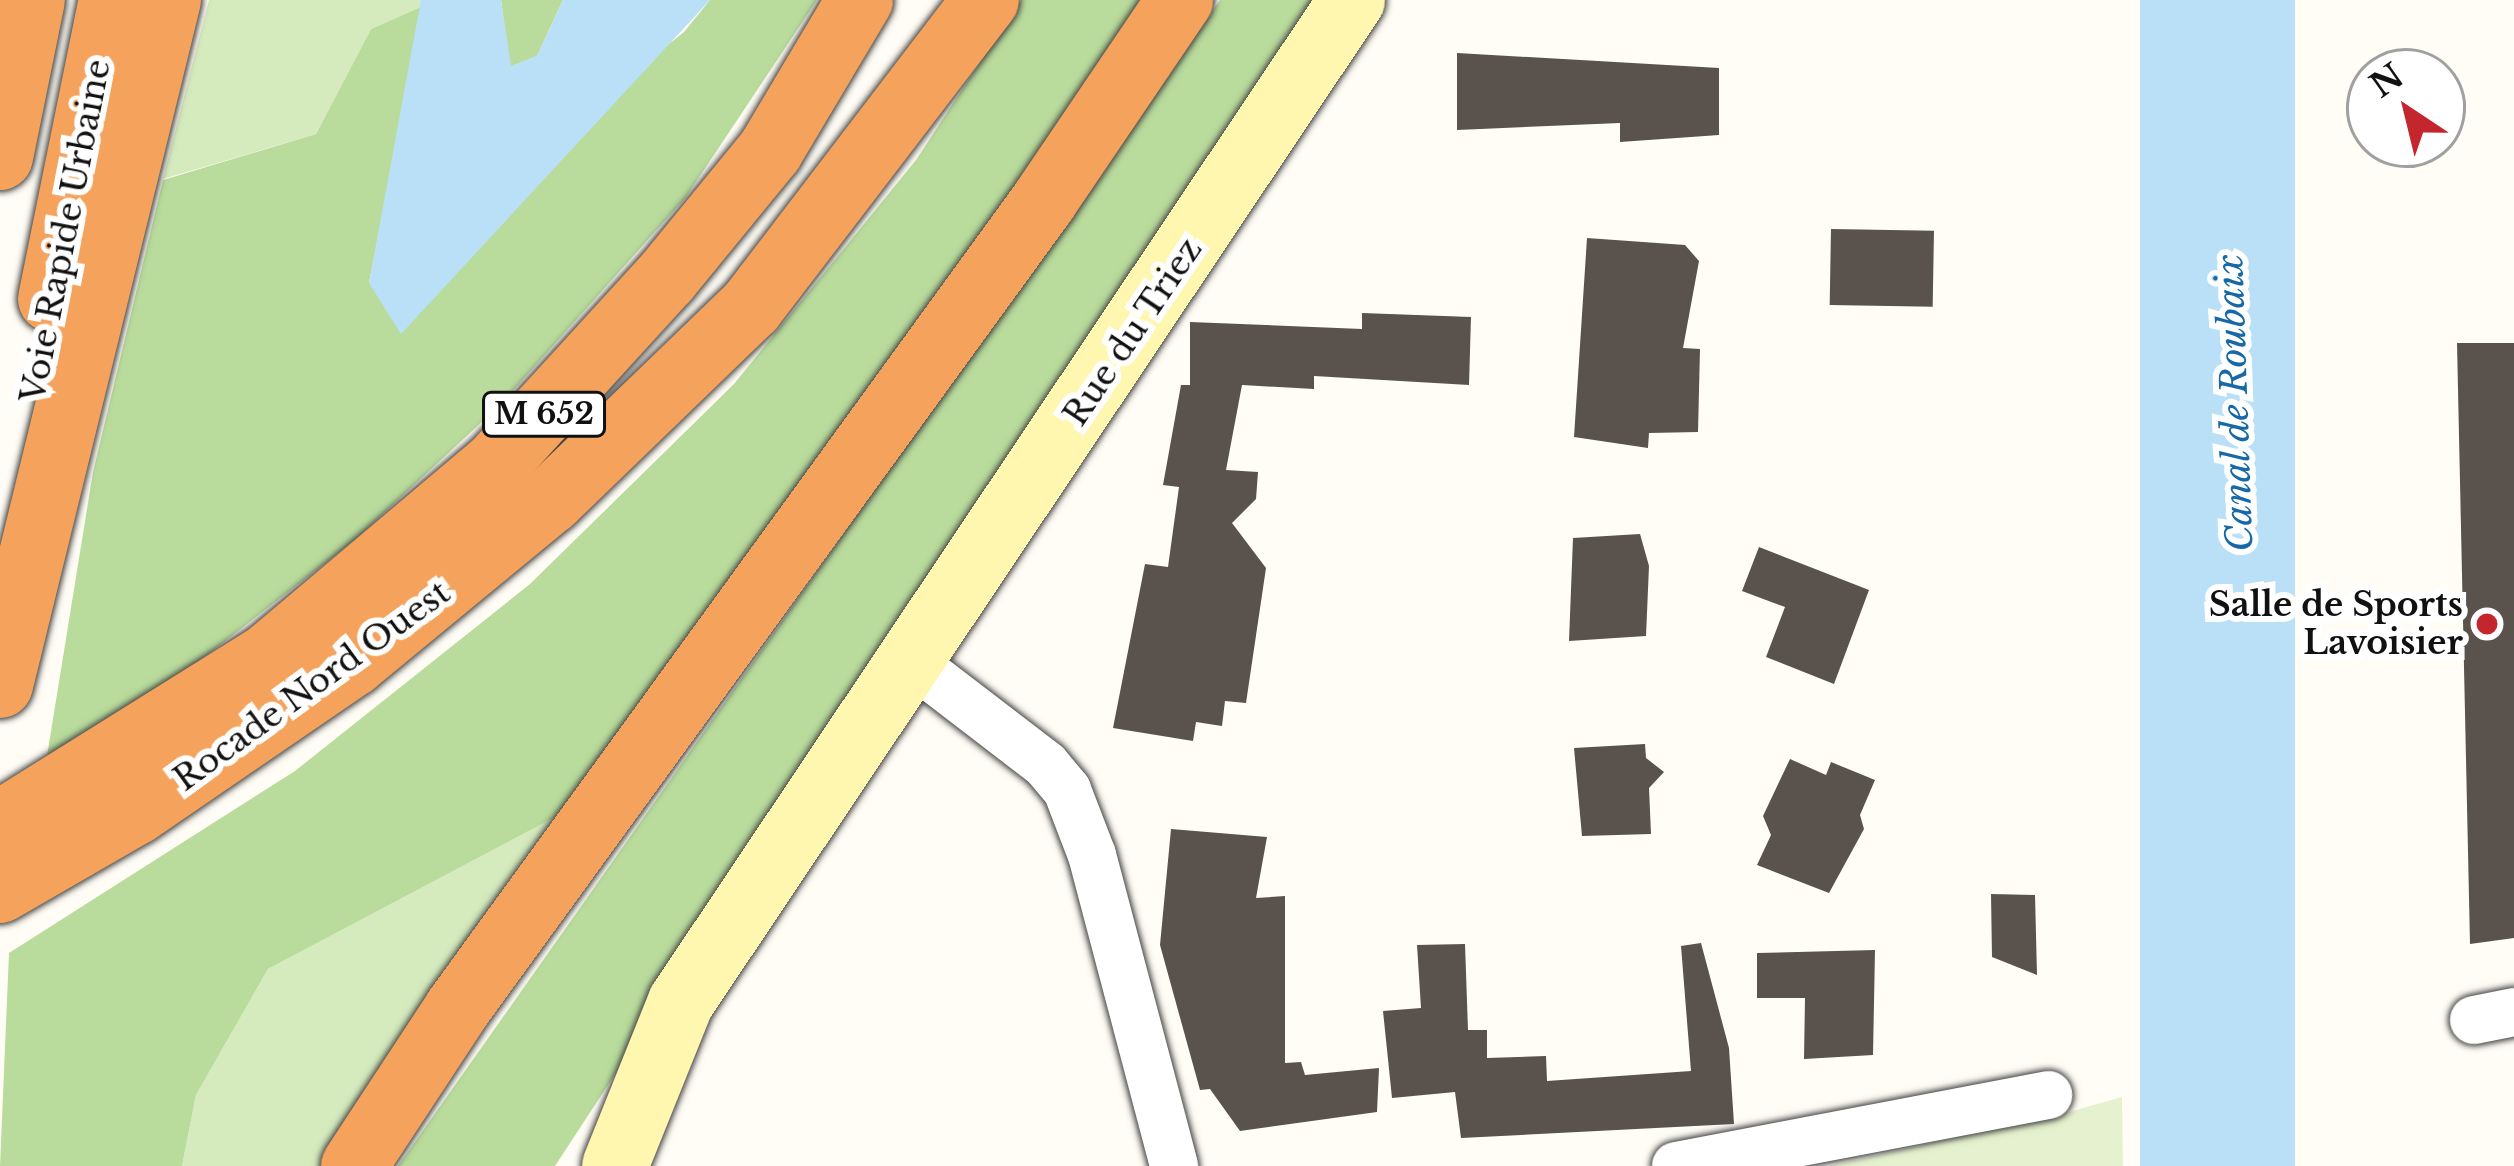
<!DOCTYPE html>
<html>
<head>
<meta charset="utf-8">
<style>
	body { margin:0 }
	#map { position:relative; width:2514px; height:1166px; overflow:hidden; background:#fffdf5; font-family:"Libre Baskerville",serif }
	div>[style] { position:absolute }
	.green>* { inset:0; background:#d5ebbd }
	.forest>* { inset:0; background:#b9dc9c }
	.pitch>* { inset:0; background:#e6f2cf }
	.water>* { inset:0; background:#b9e0f7; transform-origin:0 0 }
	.building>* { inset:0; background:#5a524d; transform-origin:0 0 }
	.roads { filter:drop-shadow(0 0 3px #444) drop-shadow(0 0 3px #444) }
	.street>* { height:48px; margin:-24px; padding:0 24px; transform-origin:24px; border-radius:24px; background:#fff }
	.secondary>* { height:66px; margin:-33px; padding:0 33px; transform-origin:33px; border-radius:33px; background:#fff6b0 }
	.highway>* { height:66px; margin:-33px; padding:0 33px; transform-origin:33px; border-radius:33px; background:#f5a25d }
	.dots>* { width:33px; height:33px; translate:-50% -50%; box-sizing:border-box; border:6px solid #fff; border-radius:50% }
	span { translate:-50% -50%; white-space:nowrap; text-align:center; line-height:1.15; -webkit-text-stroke:12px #fff; paint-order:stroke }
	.shield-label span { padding:3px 9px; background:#fff; border:3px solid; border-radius:9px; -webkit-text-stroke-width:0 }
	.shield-label { font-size:30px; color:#111; font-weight:700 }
	.street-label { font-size:33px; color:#111 }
	.poi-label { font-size:33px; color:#111; font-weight:700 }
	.right { translate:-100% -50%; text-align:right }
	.water-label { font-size:36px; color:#1768a6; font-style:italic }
	.north { position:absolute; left:2346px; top:48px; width:120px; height:120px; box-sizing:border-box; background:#fff; border:3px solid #a0a0a0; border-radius:50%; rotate:325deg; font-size:33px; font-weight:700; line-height:48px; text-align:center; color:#111 }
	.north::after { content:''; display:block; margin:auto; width:42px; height:54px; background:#c4262e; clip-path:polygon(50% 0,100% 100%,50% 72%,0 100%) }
</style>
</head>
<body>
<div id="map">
	<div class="green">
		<i style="clip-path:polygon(209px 0,421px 0,423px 6px,371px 29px,316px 134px,163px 179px)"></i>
		<i style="clip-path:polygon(580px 804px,337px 1166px,182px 1166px,196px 1095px,268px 969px)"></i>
	</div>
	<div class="forest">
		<i style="clip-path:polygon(501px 0,563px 0,537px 56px,510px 67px)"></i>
		<i style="clip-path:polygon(710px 0,817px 0,686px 197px,501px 404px,356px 539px,202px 659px,47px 756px,93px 472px,163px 180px,316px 134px,371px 29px,423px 6px,369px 283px,684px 32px)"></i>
		<i style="clip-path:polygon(1021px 0,1153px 0,580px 804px,268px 969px,196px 1095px,182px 1166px,0 1166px,9px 953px,295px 771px,530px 584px,734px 384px,916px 160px)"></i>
		<i style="clip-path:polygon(1220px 0,1318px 0,555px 1166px,398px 1166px)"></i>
	</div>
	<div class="pitch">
		<i style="clip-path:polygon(2122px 1097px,2123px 1166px,1829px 1166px,2062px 1114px)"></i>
	</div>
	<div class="water">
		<i style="clip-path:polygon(421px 0,501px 0,511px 66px,537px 56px,563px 0,710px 0,401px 334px,369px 283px)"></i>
		<i style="left:2140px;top:0;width:155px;height:1167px"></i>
	</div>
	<div class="building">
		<i style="clip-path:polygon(1457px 53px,1719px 68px,1719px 135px,1620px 142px,1620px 123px,1457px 130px)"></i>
		<i style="left:1831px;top:229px;width:103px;height:76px;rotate:1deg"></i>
		<i style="clip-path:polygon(1587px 238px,1685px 245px,1699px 261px,1683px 348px,1700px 349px,1698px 432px,1649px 433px,1648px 448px,1574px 437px)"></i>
		<i style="clip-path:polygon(1362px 313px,1471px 317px,1469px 385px,1314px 376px,1314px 389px,1242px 385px,1226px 470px,1258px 472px,1256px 499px,1232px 523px,1266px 568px,1246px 703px,1225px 701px,1222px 726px,1196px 722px,1193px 741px,1113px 728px,1145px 564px,1168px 567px,1179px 487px,1163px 485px,1181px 385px,1190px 385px,1190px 322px,1362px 329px)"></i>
		<i style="clip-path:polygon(2457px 343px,2514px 343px,2514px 938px,2470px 944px)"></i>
		<i style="clip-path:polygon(1640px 534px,1649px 566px,1646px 636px,1569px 641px,1573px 538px)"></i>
		<i style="clip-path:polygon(1759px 547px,1869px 590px,1834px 684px,1766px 657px,1785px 607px,1742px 591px)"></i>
		<i style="clip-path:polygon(1645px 744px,1646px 758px,1664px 772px,1649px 788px,1651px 834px,1582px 836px,1574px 748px)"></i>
		<i style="clip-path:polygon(1790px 759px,1826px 775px,1831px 762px,1875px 780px,1860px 815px,1864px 829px,1829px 893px,1757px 865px,1771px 835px,1763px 816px)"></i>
		<i style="clip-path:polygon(1171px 829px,1267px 837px,1256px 898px,1285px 896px,1285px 1063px,1301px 1062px,1305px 1075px,1379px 1068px,1377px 1112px,1240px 1131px,1210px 1089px,1200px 1090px,1160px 945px)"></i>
		<i style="clip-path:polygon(1991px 894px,2035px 895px,2037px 975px,1992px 957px)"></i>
		<i style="clip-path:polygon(1701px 943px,1729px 1048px,1734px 1124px,1461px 1138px,1455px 1092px,1392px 1098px,1383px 1011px,1421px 1008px,1417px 945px,1465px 944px,1468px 1030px,1487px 1030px,1487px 1058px,1546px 1056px,1547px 1081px,1691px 1071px,1681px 946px)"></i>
		<i style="clip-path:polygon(1875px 950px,1873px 1055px,1804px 1059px,1805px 998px,1757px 998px,1757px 953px)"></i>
	</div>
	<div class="roads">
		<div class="street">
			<i style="left:912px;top:662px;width:169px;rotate:37.5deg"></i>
			<i style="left:1046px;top:765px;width:33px;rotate:50deg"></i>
			<i style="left:1067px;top:790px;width:70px;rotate:69deg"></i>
			<i style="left:1092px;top:855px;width:322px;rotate:75.2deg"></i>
			<i style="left:2474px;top:1020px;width:41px;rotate:-11.3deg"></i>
			<i style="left:1676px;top:1166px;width:379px;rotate:-10.8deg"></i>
		</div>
		<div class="secondary">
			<i style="left:615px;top:1166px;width:177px;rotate:-68.1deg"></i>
			<i style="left:681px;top:1002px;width:1206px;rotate:-56.19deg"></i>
		</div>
		<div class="highway">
			<i style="left:0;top:157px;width:160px;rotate:-78.5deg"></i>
			<i style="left:51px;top:299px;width:305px;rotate:-78.5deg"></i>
			<i style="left:0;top:685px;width:705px;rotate:-76.22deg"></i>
			<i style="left:0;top:824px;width:319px;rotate:-32deg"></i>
			<i style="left:270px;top:655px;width:297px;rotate:-40.2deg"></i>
			<i style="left:497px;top:463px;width:251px;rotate:-47.6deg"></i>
			<i style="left:666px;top:278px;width:164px;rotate:-50.7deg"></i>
			<i style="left:770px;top:151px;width:176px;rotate:-59.2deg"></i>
			<i style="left:0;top:890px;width:158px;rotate:-30deg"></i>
			<i style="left:137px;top:811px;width:262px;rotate:-34.4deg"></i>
			<i style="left:353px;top:663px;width:256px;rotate:-39.5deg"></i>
			<i style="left:551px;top:500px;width:278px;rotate:-44deg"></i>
			<i style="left:751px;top:307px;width:387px;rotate:-52.6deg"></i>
			<i style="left:354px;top:1166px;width:188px;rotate:-56.7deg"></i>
			<i style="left:457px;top:1009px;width:999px;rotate:-54deg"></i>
			<i style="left:1044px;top:201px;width:243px;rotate:-55.9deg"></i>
		</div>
	</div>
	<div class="dots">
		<i style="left:2487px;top:624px;background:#c4262e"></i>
	</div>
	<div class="shield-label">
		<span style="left:544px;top:414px">M 652</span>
	</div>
	<div class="street-label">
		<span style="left:66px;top:231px;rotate:-79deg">Voie Rapide Urbaine</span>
		<span style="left:1133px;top:332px;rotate:-56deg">Rue du Triez</span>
		<span style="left:312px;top:686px;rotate:-36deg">Rocade Nord Ouest</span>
	</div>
	<div class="poi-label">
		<span class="right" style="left:2463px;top:624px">Salle de Sports<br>Lavoisier</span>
	</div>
	<div class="water-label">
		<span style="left:2235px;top:403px;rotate:-92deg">Canal de Roubaix</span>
	</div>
	<div class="north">N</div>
</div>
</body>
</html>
